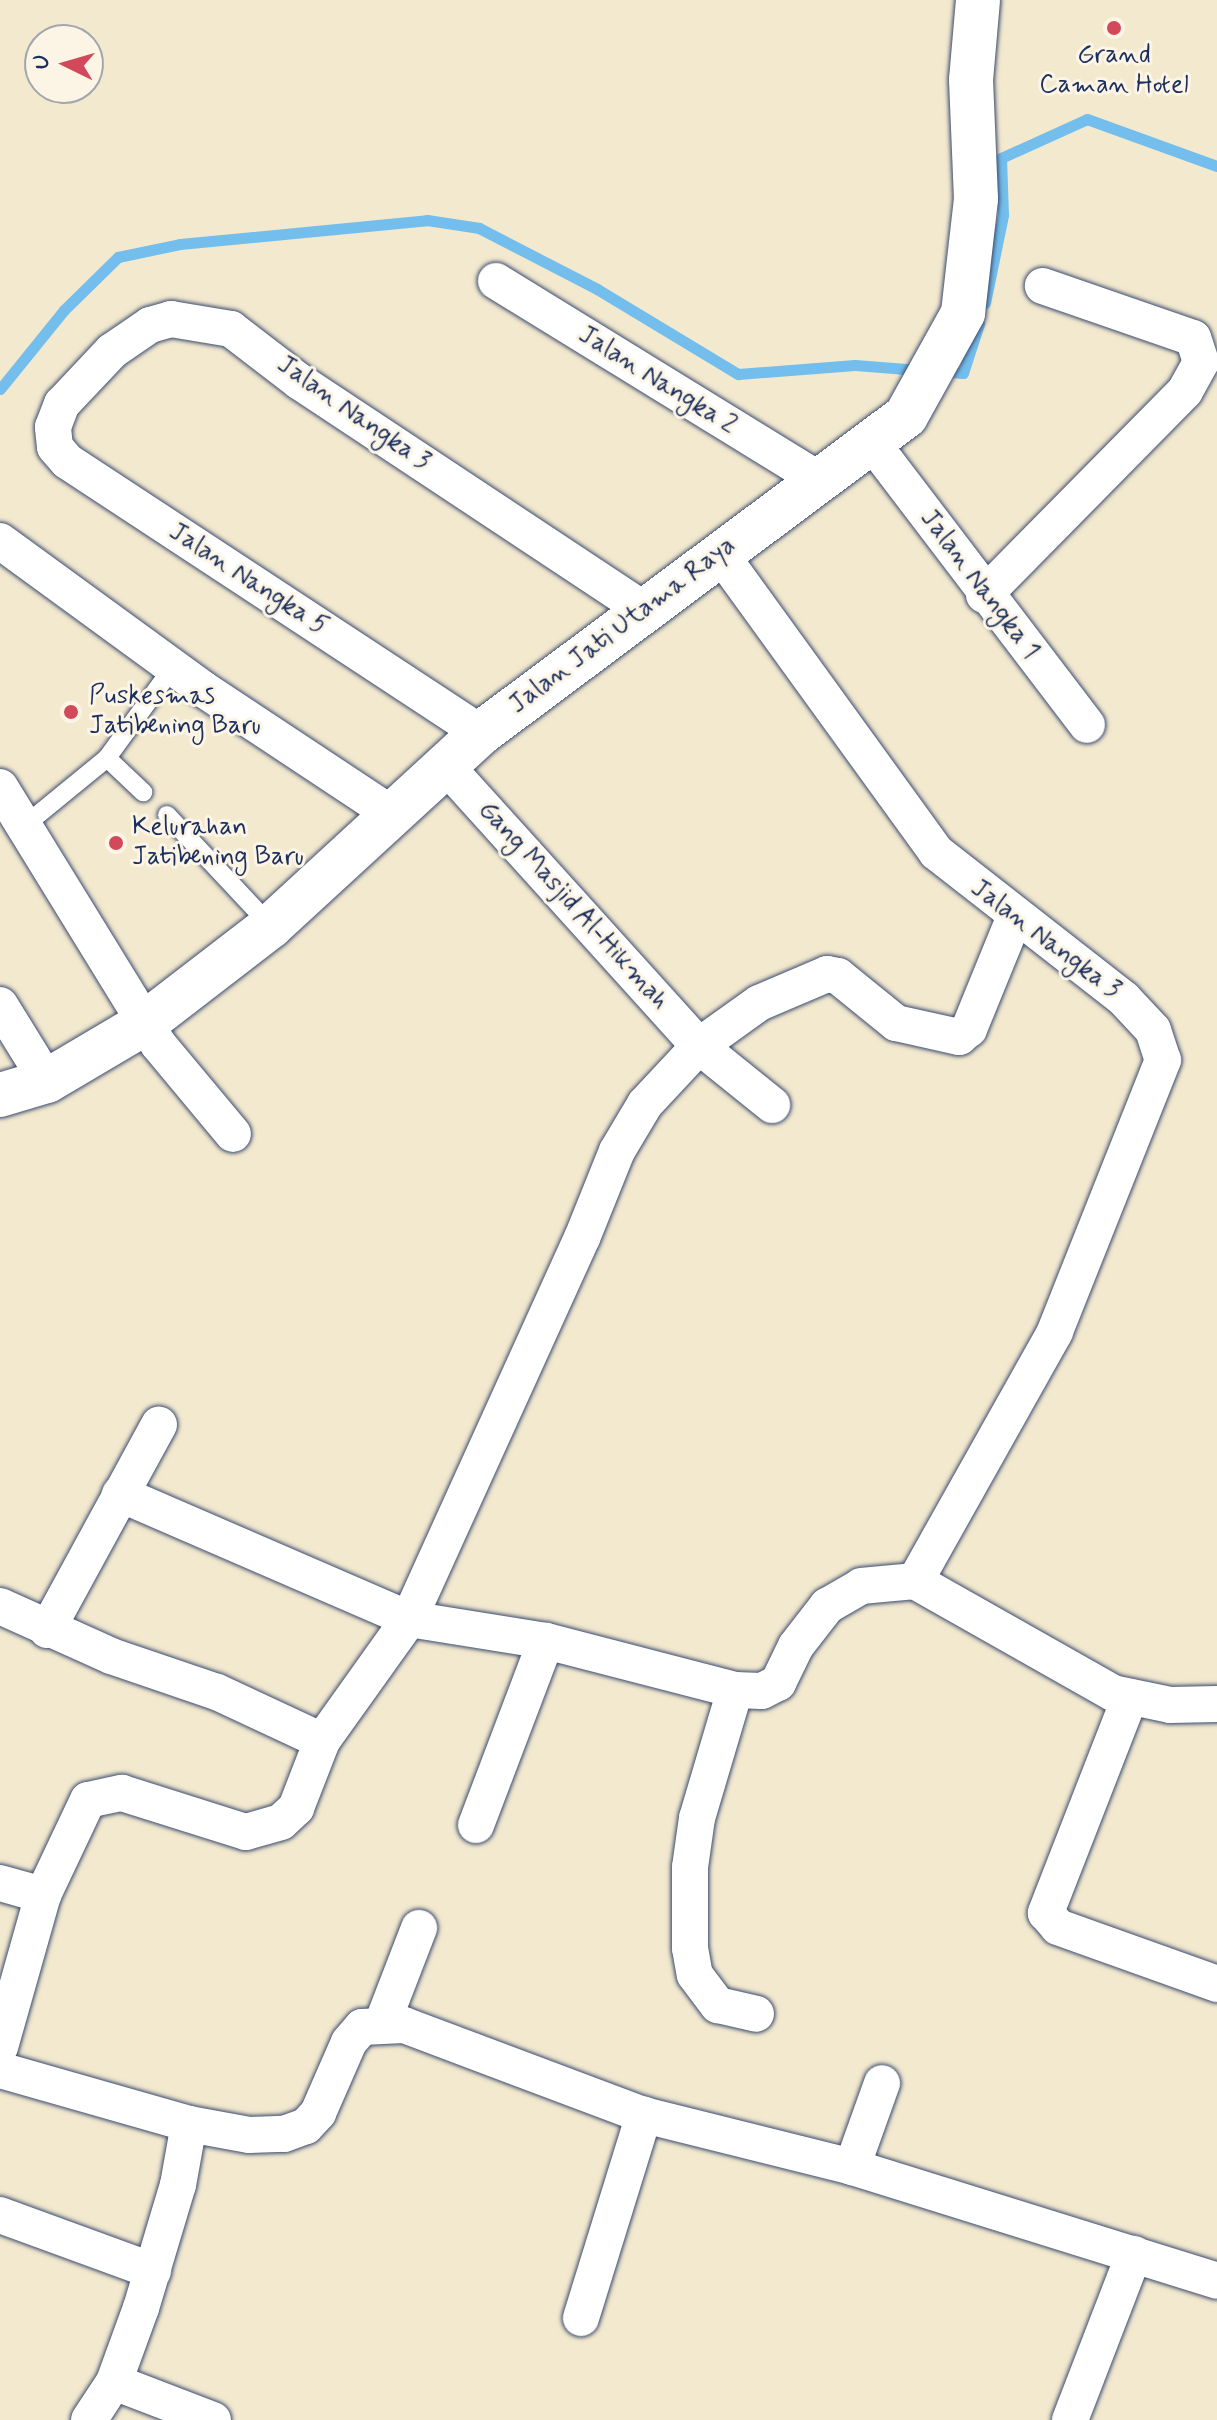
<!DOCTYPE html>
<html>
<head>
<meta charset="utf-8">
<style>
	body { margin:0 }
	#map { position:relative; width:1217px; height:2420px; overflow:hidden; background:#f3e9cf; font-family:Mynerve,sans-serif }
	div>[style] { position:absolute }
	.stream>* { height:11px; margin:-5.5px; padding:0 5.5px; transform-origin:5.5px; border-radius:5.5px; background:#73beec }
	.roads { filter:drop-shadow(0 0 2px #3b4b6f) drop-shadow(0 0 2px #3b4b6f) }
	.lane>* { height:18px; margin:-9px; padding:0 9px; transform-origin:9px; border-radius:9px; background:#fff }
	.street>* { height:36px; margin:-18px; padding:0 18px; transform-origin:18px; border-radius:18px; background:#fff }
	.secondary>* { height:44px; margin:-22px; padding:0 22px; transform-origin:22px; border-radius:22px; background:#fff }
	.dots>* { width:22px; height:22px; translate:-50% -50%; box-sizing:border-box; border:4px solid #fcf5e5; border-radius:50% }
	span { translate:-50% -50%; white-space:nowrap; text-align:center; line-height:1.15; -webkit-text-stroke:6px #fcf5e5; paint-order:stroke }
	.poi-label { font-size:26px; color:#1b2f5e }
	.left { translate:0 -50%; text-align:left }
	.street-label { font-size:26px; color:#1b2f5e }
	.north { position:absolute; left:24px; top:24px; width:80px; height:80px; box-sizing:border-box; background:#fcf5e5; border:2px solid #a2a6af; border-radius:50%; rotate:275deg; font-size:22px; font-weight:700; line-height:32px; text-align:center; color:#1b2f5e }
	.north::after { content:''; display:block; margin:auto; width:28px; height:36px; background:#d1495b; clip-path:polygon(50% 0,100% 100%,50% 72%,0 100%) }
</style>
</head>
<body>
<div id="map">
	<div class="stream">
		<i style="left:985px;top:303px;width:90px;rotate:-78.4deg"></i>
		<i style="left:1003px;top:215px;width:57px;rotate:-92deg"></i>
		<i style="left:1001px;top:158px;width:94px;rotate:-24.4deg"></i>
		<i style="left:1087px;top:119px;width:138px;rotate:19.9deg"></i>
		<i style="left:940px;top:371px;width:23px;rotate:5deg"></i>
		<i style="left:963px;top:373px;width:52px;rotate:-71.9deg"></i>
		<i style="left:0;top:389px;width:102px;rotate:-51deg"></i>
		<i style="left:64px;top:310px;width:76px;rotate:-44.5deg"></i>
		<i style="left:118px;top:257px;width:63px;rotate:-11.8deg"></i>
		<i style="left:180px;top:244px;width:248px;rotate:-5.5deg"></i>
		<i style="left:427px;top:220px;width:53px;rotate:8.7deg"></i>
		<i style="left:479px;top:228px;width:133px;rotate:27.3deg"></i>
		<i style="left:597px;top:289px;width:165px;rotate:31.1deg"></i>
		<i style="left:738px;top:374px;width:117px;rotate:-4.4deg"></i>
		<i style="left:855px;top:365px;width:64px;rotate:4.5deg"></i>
	</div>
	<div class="roads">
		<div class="lane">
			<i style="left:107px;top:758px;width:112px;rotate:-54deg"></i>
			<i style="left:167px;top:815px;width:152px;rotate:46.9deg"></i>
			<i style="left:24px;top:826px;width:107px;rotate:-39.3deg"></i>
			<i style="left:107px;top:758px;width:50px;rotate:43.4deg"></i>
		</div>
		<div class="street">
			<i style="left:496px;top:281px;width:379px;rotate:31.6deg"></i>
			<i style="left:873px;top:444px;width:353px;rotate:52.7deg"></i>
			<i style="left:0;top:541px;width:251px;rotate:36.1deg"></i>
			<i style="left:203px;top:689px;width:230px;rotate:33.5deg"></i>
			<i style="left:719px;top:552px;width:370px;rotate:54.1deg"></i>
			<i style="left:936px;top:852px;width:239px;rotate:38deg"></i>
			<i style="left:1124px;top:999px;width:42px;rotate:46.9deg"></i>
			<i style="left:1153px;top:1030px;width:32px;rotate:72deg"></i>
			<i style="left:1163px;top:1060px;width:293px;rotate:111.7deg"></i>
			<i style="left:1055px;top:1332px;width:286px;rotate:119.3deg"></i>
			<i style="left:984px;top:595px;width:286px;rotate:-45.4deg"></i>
			<i style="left:1185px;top:391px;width:33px;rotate:-61deg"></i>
			<i style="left:1201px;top:362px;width:25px;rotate:-108deg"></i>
			<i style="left:1193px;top:338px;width:159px;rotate:-160.9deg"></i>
			<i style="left:481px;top:733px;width:495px;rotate:-146.7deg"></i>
			<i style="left:67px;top:461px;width:18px;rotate:-131deg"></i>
			<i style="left:55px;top:447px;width:20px;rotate:-96deg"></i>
			<i style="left:53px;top:427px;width:25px;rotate:-69deg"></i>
			<i style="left:62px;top:404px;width:73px;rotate:-46.7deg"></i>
			<i style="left:112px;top:351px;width:46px;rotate:-34.4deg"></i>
			<i style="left:150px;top:325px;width:22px;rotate:-16deg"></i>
			<i style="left:171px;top:319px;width:61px;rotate:9.5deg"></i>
			<i style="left:231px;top:329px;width:87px;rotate:37.5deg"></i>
			<i style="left:300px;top:382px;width:414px;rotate:33.5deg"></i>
			<i style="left:446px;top:766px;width:377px;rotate:47.9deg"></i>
			<i style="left:699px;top:1046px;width:94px;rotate:38.9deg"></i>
			<i style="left:0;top:787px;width:302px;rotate:58.4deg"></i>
			<i style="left:158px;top:1044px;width:117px;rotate:50.2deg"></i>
			<i style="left:0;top:1005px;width:89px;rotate:58.3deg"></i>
			<i style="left:120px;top:1494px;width:315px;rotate:23.4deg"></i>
			<i style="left:409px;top:1619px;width:139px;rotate:9.1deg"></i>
			<i style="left:546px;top:1641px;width:195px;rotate:14.5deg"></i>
			<i style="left:735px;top:1690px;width:27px;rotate:2deg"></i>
			<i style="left:762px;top:1691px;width:18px;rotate:-27deg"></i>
			<i style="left:778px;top:1683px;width:41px;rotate:-64.1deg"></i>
			<i style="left:796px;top:1646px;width:51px;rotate:-52.2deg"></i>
			<i style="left:827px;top:1606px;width:39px;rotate:-30deg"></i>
			<i style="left:861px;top:1586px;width:54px;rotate:-5.3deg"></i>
			<i style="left:915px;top:1581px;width:227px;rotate:29.5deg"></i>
			<i style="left:1113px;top:1693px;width:58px;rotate:11.9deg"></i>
			<i style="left:1170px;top:1705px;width:47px;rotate:-1.2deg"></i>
			<i style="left:0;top:1606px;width:122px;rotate:24.2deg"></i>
			<i style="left:111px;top:1656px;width:112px;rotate:18.8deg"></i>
			<i style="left:217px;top:1692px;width:116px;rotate:25deg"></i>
			<i style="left:47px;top:1630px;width:234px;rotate:-61.4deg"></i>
			<i style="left:735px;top:1690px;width:134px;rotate:106.5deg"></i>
			<i style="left:697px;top:1818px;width:49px;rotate:98.1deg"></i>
			<i style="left:690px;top:1867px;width:81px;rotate:90deg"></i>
			<i style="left:690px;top:1948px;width:27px;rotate:80deg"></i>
			<i style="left:695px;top:1975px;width:38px;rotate:53deg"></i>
			<i style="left:718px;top:2005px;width:39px;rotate:13deg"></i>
			<i style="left:1130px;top:1697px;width:232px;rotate:111.3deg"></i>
			<i style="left:1046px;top:1913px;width:18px;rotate:49deg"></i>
			<i style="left:1058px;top:1927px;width:169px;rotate:19.7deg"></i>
			<i style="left:476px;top:1825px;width:197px;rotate:-69.2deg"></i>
			<i style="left:0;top:1883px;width:45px;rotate:15.6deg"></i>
			<i style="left:382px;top:2024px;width:103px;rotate:-68.9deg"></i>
			<i style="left:0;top:2047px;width:158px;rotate:-74.2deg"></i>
			<i style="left:43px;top:1895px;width:105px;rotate:-64.7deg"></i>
			<i style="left:88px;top:1800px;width:35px;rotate:-12deg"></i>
			<i style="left:122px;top:1793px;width:130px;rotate:17.5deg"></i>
			<i style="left:246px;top:1832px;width:36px;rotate:-16deg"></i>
			<i style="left:281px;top:1822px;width:21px;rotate:-43deg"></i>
			<i style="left:296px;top:1808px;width:72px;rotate:-68.8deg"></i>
			<i style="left:322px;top:1741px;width:150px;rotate:-54.5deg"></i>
			<i style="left:409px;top:1619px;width:418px;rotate:-65.6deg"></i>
			<i style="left:582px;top:1238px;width:94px;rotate:-68.1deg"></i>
			<i style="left:617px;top:1151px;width:55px;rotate:-59.2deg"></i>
			<i style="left:645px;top:1104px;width:79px;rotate:-47deg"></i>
			<i style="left:699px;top:1046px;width:74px;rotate:-35.6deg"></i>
			<i style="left:759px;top:1003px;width:74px;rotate:-23.1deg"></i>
			<i style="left:827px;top:974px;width:11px;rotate:10deg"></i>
			<i style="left:838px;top:976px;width:75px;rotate:39deg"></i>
			<i style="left:896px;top:1023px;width:65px;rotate:12.5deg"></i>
			<i style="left:959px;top:1037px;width:13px;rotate:-39deg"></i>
			<i style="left:969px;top:1029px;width:122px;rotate:-67.8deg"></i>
			<i style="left:0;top:2070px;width:197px;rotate:15.9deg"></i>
			<i style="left:189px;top:2124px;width:61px;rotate:10.4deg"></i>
			<i style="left:249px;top:2135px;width:35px;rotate:-2deg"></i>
			<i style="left:284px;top:2134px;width:23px;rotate:-20deg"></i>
			<i style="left:306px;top:2126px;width:18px;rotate:-47deg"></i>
			<i style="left:318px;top:2113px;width:77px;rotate:-66.4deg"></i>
			<i style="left:349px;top:2042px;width:20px;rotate:-49deg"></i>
			<i style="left:362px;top:2027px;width:42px;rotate:-2.7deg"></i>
			<i style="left:404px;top:2025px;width:256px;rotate:20.6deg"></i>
			<i style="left:644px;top:2115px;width:214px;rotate:14deg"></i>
			<i style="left:852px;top:2167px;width:382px;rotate:17.3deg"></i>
			<i style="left:852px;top:2167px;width:89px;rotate:-70.3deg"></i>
			<i style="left:0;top:2215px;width:163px;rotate:20.1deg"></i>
			<i style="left:581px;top:2318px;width:213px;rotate:-72.8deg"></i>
			<i style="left:114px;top:2382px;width:106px;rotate:21deg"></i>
			<i style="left:89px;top:2420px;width:45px;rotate:-56.7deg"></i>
			<i style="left:114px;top:2382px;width:79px;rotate:-70deg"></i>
			<i style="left:141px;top:2308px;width:128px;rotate:-73.3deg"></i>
			<i style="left:178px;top:2185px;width:62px;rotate:-79.8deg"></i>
			<i style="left:1070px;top:2420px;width:178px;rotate:-68.9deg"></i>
		</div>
		<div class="secondary">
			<i style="left:0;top:1095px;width:49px;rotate:-16.6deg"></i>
			<i style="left:47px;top:1081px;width:114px;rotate:-30.6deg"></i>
			<i style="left:145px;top:1023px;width:159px;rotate:-37.6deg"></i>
			<i style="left:271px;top:926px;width:285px;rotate:-42.6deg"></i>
			<i style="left:481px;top:733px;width:530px;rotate:-36.72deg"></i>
			<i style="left:906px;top:416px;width:118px;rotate:-61deg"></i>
			<i style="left:963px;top:313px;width:115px;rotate:-83.5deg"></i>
			<i style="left:976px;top:199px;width:119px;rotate:-92.4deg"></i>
			<i style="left:971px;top:80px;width:80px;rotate:-85deg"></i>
		</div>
	</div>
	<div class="dots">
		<i style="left:1114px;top:28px;background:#d1495b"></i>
		<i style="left:71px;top:712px;background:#d1495b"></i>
		<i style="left:116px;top:843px;background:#d1495b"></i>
	</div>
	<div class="poi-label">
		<span style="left:1114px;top:71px">Grand<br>Caman Hotel</span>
		<span class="left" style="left:89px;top:712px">Puskesmas<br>Jatibening Baru</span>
		<span class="left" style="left:132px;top:843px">Kelurahan<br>Jatibening Baru</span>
	</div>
	<div class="street-label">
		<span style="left:657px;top:381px;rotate:32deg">Jalan Nangka 2</span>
		<span style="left:353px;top:414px;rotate:35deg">Jalan Nangka 3</span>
		<span style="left:248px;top:580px;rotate:33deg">Jalan Nangka 5</span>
		<span style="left:979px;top:585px;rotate:53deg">Jalan Nangka 1</span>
		<span style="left:623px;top:626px;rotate:-37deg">Jalan Jati Utama Raya</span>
		<span style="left:573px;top:906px;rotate:48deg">Gang Masjid Al-Hikmah</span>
		<span style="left:1045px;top:940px;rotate:37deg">Jalan Nangka 3</span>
	</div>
	<div class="north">U</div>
</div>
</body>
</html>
